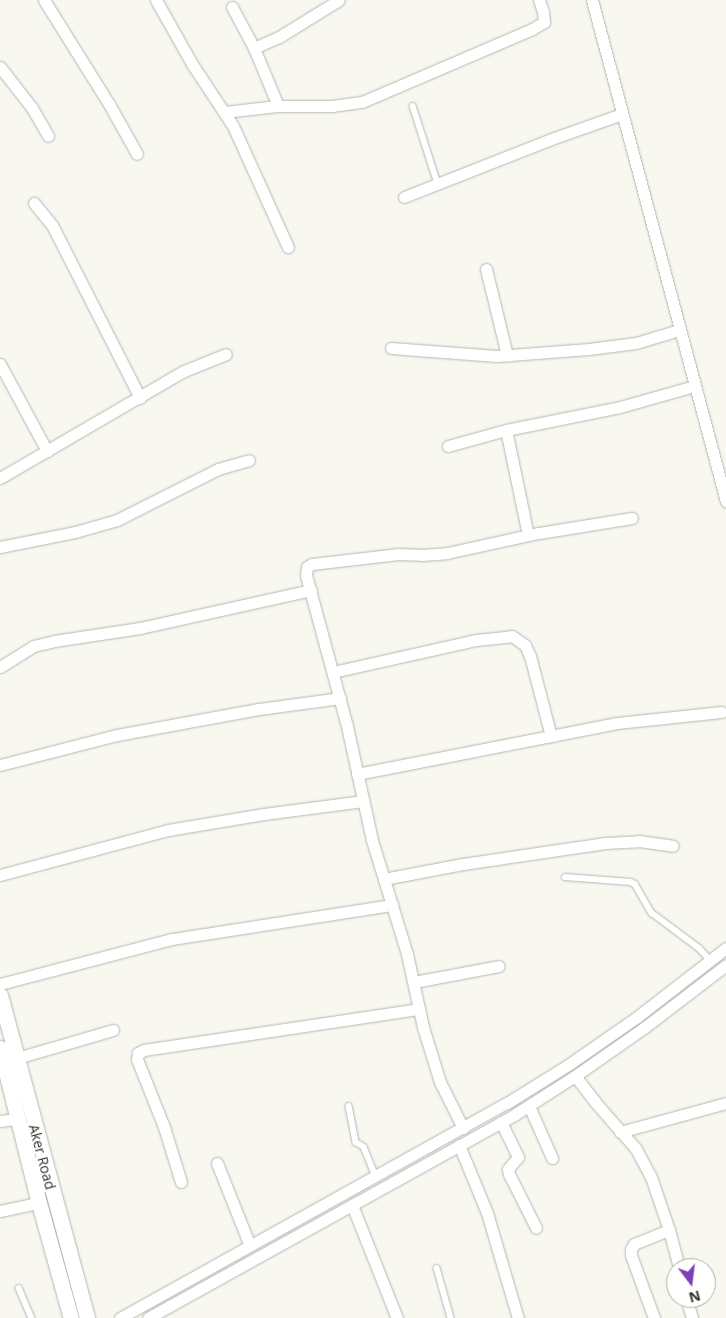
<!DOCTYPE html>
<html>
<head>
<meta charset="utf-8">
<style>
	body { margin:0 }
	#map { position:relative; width:726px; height:1318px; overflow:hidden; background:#f8f8f1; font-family:"Open Sans",sans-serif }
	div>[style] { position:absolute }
	.roads { filter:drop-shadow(0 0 1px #b6b6af) drop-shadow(0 0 1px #b6b6af) }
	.service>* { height:5.5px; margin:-2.75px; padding:0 2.75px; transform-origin:2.75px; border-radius:2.75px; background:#fff }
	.minor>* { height:11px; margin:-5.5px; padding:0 5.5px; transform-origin:5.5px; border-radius:5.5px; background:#fff }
	.tertiary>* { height:15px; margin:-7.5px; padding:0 7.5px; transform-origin:7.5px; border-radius:7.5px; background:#fff }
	span { translate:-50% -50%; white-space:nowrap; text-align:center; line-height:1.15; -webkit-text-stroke:5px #fffffe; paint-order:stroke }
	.street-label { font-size:14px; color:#31312e }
	.north { position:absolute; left:666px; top:1258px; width:50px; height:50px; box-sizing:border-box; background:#fffffe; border:1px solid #adadab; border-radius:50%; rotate:165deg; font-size:14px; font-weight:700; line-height:20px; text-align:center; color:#31312e }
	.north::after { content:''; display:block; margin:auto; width:18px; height:22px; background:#7d41b7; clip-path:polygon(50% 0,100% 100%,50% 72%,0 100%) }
</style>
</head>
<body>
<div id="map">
	<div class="roads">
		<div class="service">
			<i style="left:413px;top:106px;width:82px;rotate:72.2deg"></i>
			<i style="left:565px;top:877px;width:66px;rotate:4.3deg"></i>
			<i style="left:631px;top:882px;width:4px;rotate:27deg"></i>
			<i style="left:635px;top:884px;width:34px;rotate:60deg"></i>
			<i style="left:652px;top:913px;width:59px;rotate:36.7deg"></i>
			<i style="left:699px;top:948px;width:16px;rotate:47deg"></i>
			<i style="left:349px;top:1106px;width:37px;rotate:79deg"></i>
			<i style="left:356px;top:1142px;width:9px;rotate:32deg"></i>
			<i style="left:364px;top:1147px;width:32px;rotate:68deg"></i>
			<i style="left:437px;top:1268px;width:52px;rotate:74.4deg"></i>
			<i style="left:19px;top:1288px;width:33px;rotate:67deg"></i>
		</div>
		<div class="minor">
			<i style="left:44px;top:0;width:123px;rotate:58deg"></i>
			<i style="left:109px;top:104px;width:57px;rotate:60.8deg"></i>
			<i style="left:156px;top:0;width:73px;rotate:60.6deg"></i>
			<i style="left:192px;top:64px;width:74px;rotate:56.5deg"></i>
			<i style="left:233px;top:126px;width:133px;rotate:65.6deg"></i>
			<i style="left:592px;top:0;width:519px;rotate:75.03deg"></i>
			<i style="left:232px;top:7px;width:47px;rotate:61.8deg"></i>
			<i style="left:254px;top:48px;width:63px;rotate:67.5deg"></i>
			<i style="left:254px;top:48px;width:27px;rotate:-24deg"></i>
			<i style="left:279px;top:37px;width:70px;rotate:-31.7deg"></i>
			<i style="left:0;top:67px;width:52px;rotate:52deg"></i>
			<i style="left:32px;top:108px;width:32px;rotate:60deg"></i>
			<i style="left:224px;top:112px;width:54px;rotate:-6.3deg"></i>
			<i style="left:278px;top:106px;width:54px"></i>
			<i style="left:332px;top:106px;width:30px;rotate:-8deg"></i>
			<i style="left:362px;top:102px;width:185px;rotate:-23.2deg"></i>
			<i style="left:532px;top:29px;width:14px;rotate:-30deg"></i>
			<i style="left:544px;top:22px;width:10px;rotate:-96deg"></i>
			<i style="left:543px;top:12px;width:13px;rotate:-108deg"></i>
			<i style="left:404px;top:197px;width:158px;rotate:-21.5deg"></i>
			<i style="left:551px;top:139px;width:75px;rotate:-19.4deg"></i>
			<i style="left:34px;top:203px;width:28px;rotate:51deg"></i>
			<i style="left:52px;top:225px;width:194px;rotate:63deg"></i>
			<i style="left:486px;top:269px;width:89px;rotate:76.3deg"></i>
			<i style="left:391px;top:348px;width:106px;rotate:4.3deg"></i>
			<i style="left:497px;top:356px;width:92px;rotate:-4.4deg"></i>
			<i style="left:589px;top:349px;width:47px;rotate:-7.3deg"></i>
			<i style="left:636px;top:343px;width:45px;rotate:-16.8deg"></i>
			<i style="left:0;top:364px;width:99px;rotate:61.6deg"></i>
			<i style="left:448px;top:446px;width:60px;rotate:-15.4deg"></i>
			<i style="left:0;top:478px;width:213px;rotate:-30.2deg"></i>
			<i style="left:184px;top:371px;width:45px;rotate:-22deg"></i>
			<i style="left:528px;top:535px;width:107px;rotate:-101.8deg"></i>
			<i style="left:506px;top:430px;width:116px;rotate:-11.4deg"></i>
			<i style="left:620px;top:407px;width:77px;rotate:-15.8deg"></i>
			<i style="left:0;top:547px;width:76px;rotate:-11.3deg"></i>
			<i style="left:75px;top:532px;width:44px;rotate:-15.9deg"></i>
			<i style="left:117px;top:520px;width:113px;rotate:-26.8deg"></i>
			<i style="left:218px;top:469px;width:32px;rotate:-16deg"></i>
			<i style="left:0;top:667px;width:39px;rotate:-32deg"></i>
			<i style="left:33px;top:646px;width:22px;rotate:-13deg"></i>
			<i style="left:54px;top:641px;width:87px;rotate:-8.6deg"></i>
			<i style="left:140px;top:628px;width:175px;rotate:-12.5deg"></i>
			<i style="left:333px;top:672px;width:147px;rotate:-12.6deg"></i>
			<i style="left:476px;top:640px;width:36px;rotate:-6deg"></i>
			<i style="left:512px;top:636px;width:16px;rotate:35deg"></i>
			<i style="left:525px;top:645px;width:12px;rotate:66deg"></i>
			<i style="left:530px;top:656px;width:83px;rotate:75.3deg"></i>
			<i style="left:0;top:765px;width:121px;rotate:-14.4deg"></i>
			<i style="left:117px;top:735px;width:144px;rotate:-10.4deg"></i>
			<i style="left:259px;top:709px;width:82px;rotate:-7.7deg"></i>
			<i style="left:357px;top:774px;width:265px;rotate:-11.1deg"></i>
			<i style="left:617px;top:723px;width:105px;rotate:-6deg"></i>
			<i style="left:0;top:875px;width:174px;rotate:-15deg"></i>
			<i style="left:168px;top:830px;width:97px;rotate:-9.5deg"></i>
			<i style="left:264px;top:814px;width:100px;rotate:-7.5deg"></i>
			<i style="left:384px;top:879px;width:80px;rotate:-10.8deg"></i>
			<i style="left:463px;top:864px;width:144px;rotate:-8.4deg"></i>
			<i style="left:605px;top:843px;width:34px;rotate:-3deg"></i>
			<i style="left:639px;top:841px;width:34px;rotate:8deg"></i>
			<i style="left:414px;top:982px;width:86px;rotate:-10.7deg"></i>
			<i style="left:0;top:984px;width:178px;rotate:-14.7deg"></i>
			<i style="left:172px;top:939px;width:223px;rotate:-8.8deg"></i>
			<i style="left:17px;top:1058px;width:100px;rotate:-16.3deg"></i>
			<i style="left:575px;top:1076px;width:33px;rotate:52deg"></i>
			<i style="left:595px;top:1102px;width:62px;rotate:48.9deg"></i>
			<i style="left:636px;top:1149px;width:32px;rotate:62deg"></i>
			<i style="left:651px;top:1177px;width:56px;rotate:71.2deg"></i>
			<i style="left:669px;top:1230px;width:39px;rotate:75deg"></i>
			<i style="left:529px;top:1106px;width:57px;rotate:66.1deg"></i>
			<i style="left:0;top:1121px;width:17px;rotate:-7deg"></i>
			<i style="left:501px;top:1122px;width:39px;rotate:64deg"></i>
			<i style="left:518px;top:1157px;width:16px;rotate:130deg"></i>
			<i style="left:508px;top:1169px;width:5px;rotate:79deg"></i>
			<i style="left:509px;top:1174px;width:60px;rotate:63.4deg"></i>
			<i style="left:463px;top:1128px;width:51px;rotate:-116.6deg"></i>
			<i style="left:440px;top:1082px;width:58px;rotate:-107.2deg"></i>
			<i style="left:423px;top:1027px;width:75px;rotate:-102.4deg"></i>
			<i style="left:407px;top:954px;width:119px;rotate:-107.1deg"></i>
			<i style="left:372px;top:840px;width:117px;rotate:-102.4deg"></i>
			<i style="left:347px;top:726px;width:156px;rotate:-105.2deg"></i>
			<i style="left:306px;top:575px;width:8px;rotate:-83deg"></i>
			<i style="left:307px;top:567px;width:6px;rotate:-31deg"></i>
			<i style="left:312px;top:564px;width:87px;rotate:-6.6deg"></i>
			<i style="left:398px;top:554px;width:23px;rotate:2deg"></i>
			<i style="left:421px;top:555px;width:26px;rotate:-4deg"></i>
			<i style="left:447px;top:553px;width:94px;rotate:-12.3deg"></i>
			<i style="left:539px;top:533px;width:94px;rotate:-9.2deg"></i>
			<i style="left:620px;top:1132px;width:110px;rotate:-15.3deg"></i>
			<i style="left:459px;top:1145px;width:74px;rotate:67.6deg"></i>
			<i style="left:487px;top:1213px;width:109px;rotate:73.6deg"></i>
			<i style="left:217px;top:1163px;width:89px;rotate:68.3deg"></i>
			<i style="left:181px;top:1182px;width:58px;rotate:-107.2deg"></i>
			<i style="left:164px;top:1127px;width:73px;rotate:-111.7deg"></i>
			<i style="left:137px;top:1059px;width:6px;rotate:-81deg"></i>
			<i style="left:138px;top:1053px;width:7px;rotate:-27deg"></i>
			<i style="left:144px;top:1050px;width:278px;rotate:-8.5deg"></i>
			<i style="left:352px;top:1205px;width:122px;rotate:68.3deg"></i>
			<i style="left:0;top:1211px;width:40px;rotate:-12deg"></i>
			<i style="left:686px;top:1298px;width:21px;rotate:73deg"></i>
			<i style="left:120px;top:1318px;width:443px;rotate:-29.1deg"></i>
			<i style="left:507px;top:1103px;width:72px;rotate:-31.9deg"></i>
			<i style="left:568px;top:1065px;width:84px;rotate:-34.8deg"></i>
			<i style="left:637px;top:1017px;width:113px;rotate:-37.8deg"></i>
			<i style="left:148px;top:1318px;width:419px;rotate:-29deg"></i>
			<i style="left:514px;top:1115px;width:72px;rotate:-32.6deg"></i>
			<i style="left:575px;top:1076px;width:85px;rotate:-35deg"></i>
			<i style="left:645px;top:1027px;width:102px;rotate:-37.4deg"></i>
			<i style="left:654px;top:1318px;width:67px;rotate:-110.1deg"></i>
			<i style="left:631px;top:1255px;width:6px;rotate:-90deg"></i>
			<i style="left:631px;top:1249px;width:6px;rotate:-59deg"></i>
			<i style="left:634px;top:1244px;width:38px;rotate:-22deg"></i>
		</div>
		<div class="tertiary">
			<i style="left:0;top:995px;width:335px;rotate:74.9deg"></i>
			<i style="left:0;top:1048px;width:160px;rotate:75.9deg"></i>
			<i style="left:39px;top:1203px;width:119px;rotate:74.5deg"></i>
		</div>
	</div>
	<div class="street-label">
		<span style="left:42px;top:1157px;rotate:75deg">Aker Road</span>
	</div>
	<div class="north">N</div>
</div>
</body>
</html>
